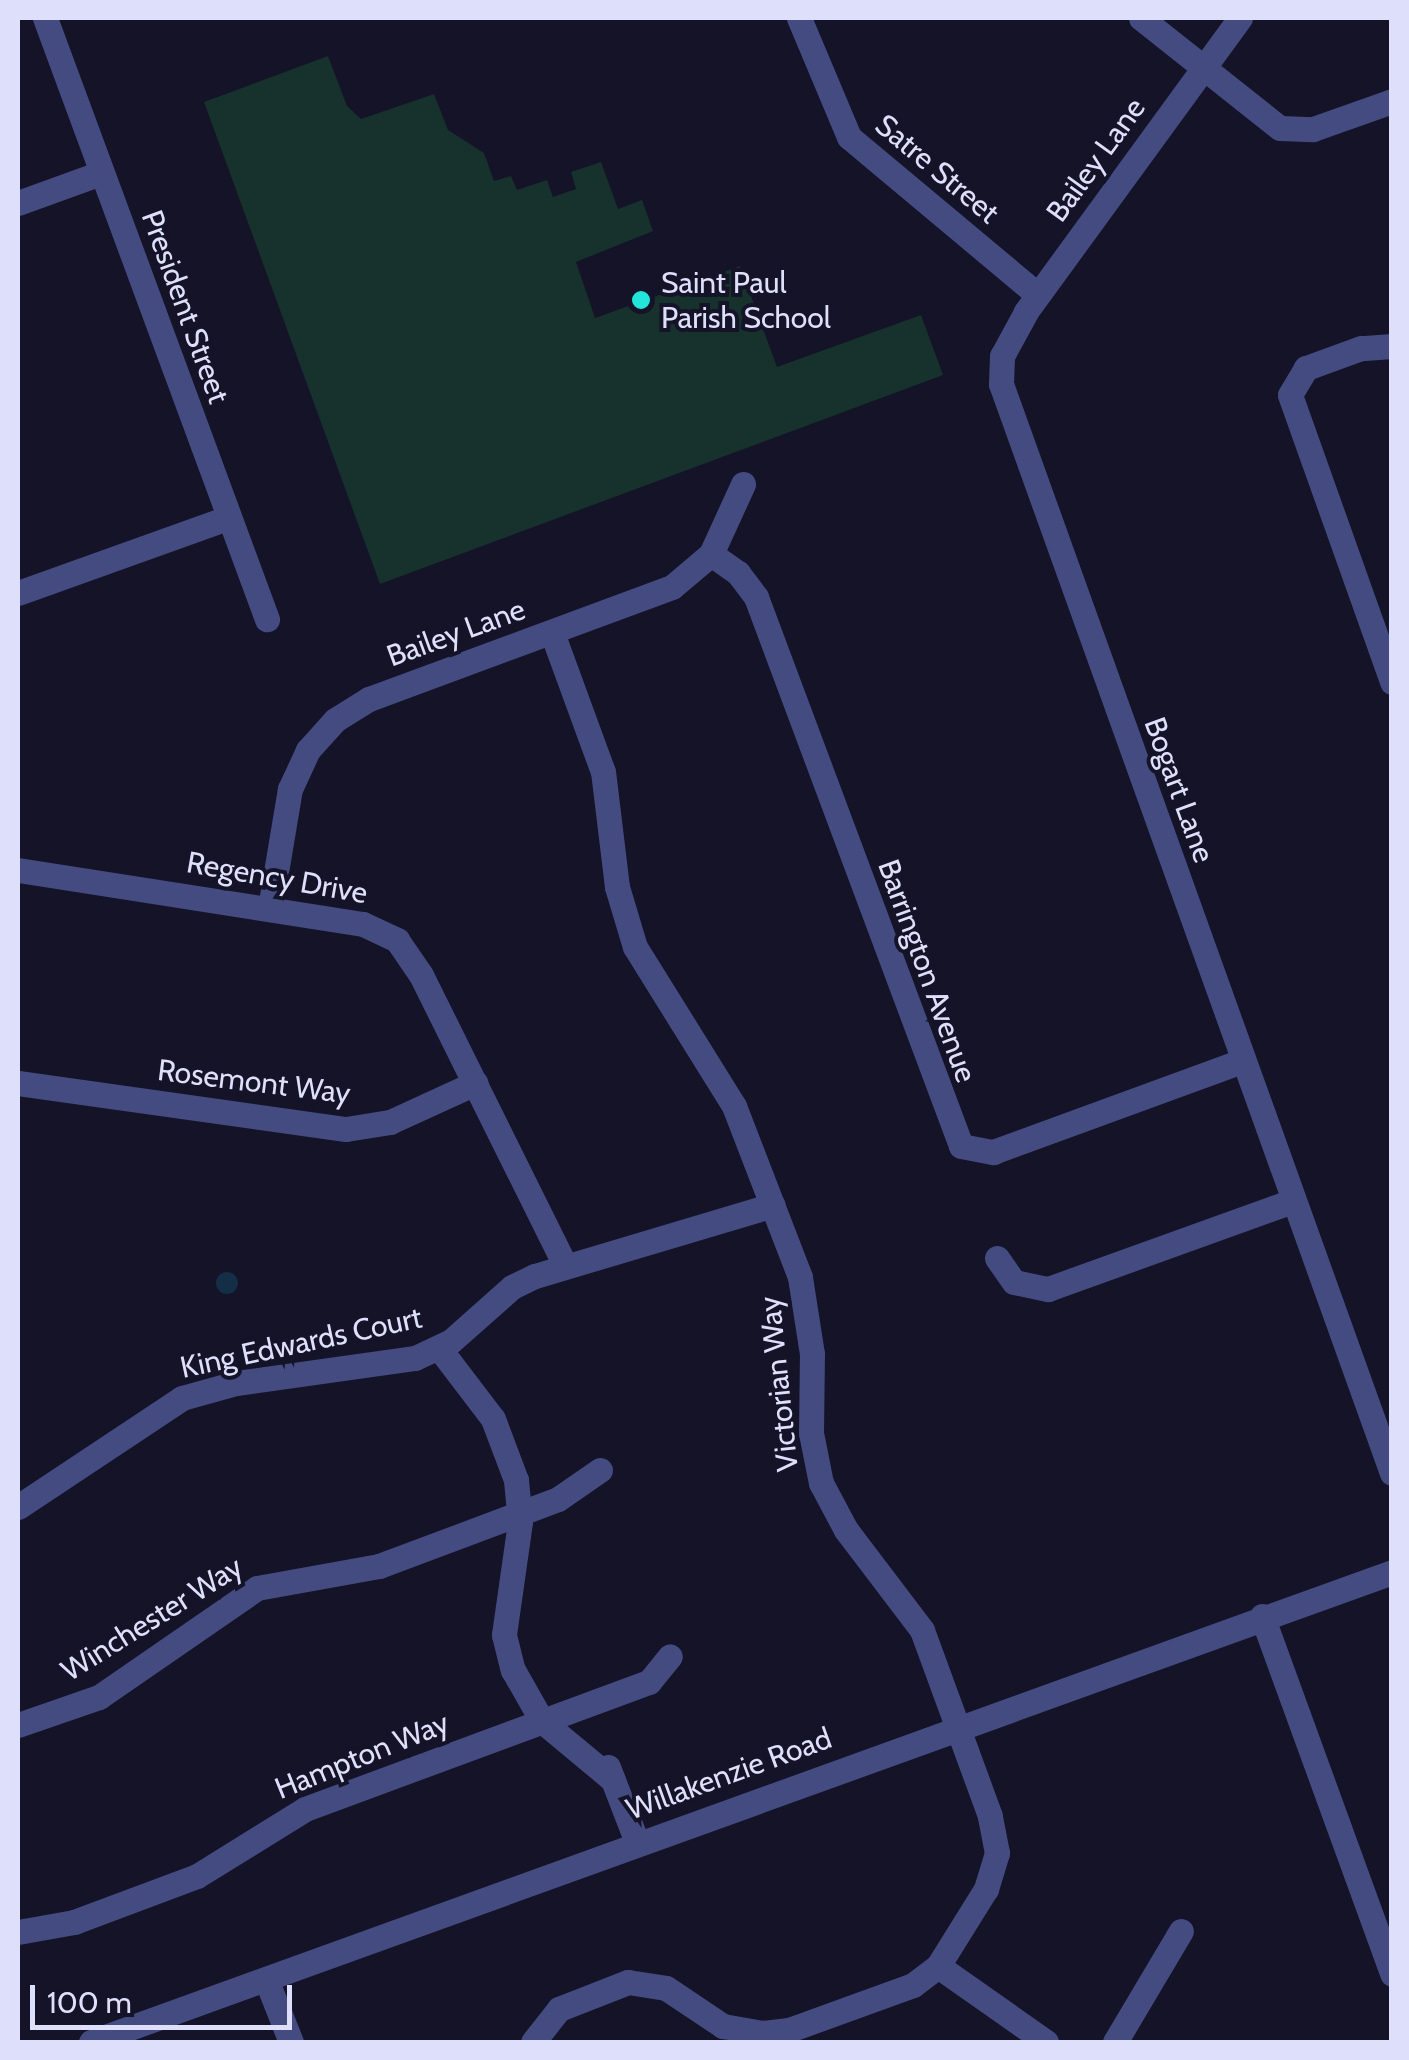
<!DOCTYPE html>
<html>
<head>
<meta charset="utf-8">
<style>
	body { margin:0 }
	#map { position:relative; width:1409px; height:2060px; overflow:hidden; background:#141328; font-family:Cabin,sans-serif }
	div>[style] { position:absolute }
	.green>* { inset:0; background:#17312c }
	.water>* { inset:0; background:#132e46 }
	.round { border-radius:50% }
	.minor>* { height:25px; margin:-12.5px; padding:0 12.5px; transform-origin:12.5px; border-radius:12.5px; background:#444b81 }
	.dots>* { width:28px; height:28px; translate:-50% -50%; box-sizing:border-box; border:5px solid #141328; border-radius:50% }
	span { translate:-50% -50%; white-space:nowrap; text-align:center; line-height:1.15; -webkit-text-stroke:8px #141328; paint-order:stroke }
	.street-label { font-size:30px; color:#dedffb }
	.poi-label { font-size:30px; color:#dedffb }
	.left { translate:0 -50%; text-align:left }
	.frame { position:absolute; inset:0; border:20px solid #dedffb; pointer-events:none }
	.scale { position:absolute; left:30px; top:1985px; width:262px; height:45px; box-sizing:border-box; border:5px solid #dedffb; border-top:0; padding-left:12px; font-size:30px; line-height:35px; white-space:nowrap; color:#dedffb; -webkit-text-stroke:8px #141328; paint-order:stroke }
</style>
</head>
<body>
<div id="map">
	<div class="green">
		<i style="clip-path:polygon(328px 56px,347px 106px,361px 119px,434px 94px,448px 130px,484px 153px,494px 181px,511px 176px,517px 190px,547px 180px,553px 197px,576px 189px,571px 172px,601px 162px,618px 209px,642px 200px,653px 231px,576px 262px,595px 318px,740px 266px,777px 367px,921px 315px,943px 375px,380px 584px,204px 102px)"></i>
	</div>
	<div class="water">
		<i class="round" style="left:216px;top:1272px;width:22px;height:22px"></i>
	</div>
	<div class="minor">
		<i style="left:45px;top:18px;width:641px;rotate:69.73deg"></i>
		<i style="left:799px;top:18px;width:129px;rotate:67.2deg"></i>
		<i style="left:849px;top:137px;width:246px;rotate:39.9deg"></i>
		<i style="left:1141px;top:18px;width:177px;rotate:38.4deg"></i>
		<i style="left:1280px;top:128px;width:33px;rotate:2deg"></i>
		<i style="left:1313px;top:129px;width:84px;rotate:-19.5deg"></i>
		<i style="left:1240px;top:18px;width:364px;rotate:126.1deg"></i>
		<i style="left:1026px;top:312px;width:50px;rotate:118.6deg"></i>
		<i style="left:1002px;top:356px;width:28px;rotate:92deg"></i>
		<i style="left:1001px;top:384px;width:1157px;rotate:70.25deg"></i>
		<i style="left:18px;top:203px;width:88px;rotate:-19.9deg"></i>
		<i style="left:1392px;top:346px;width:31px;rotate:176deg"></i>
		<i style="left:1361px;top:348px;width:59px;rotate:160deg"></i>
		<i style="left:1306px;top:368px;width:31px;rotate:121deg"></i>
		<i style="left:1290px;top:395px;width:305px;rotate:70.4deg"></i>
		<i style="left:711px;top:554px;width:33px;rotate:35deg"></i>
		<i style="left:738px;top:573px;width:30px;rotate:53deg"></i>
		<i style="left:756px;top:597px;width:586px;rotate:69.52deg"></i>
		<i style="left:961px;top:1146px;width:33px;rotate:11deg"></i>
		<i style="left:993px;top:1152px;width:262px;rotate:-20.1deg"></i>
		<i style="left:18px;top:593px;width:223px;rotate:-19.7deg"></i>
		<i style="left:18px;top:870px;width:349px;rotate:8.9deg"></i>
		<i style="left:363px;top:924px;width:38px;rotate:25deg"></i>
		<i style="left:397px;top:940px;width:42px;rotate:55.6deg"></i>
		<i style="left:421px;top:975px;width:324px;rotate:63.6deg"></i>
		<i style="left:270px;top:908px;width:121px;rotate:-80.5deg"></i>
		<i style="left:290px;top:789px;width:43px;rotate:-65.2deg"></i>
		<i style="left:308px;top:750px;width:40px;rotate:-48deg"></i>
		<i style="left:335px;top:720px;width:40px;rotate:-32deg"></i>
		<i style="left:369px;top:699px;width:323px;rotate:-20.3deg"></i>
		<i style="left:672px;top:587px;width:51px;rotate:-40.2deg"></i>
		<i style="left:711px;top:554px;width:77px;rotate:-65.4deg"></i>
		<i style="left:18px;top:1083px;width:331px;rotate:8deg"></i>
		<i style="left:346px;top:1129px;width:45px;rotate:-9deg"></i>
		<i style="left:390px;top:1122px;width:94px;rotate:-24.6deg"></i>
		<i style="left:997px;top:1258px;width:29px;rotate:55deg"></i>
		<i style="left:1014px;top:1282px;width:35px;rotate:12deg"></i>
		<i style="left:1048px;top:1289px;width:259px;rotate:-19.8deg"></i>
		<i style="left:439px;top:1348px;width:89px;rotate:52.7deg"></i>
		<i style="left:493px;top:1419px;width:65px;rotate:69.3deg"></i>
		<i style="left:516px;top:1480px;width:42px;rotate:84.6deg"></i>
		<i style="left:520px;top:1522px;width:114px;rotate:98.1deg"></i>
		<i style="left:504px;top:1635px;width:36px;rotate:76deg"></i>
		<i style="left:513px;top:1670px;width:59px;rotate:60.4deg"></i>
		<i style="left:542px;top:1721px;width:92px;rotate:39.7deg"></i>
		<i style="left:18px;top:1507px;width:197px;rotate:-33.6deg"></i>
		<i style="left:182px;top:1398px;width:56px;rotate:-15.5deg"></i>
		<i style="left:236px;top:1383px;width:181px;rotate:-8deg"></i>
		<i style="left:415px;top:1358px;width:38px;rotate:-25deg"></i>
		<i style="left:450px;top:1342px;width:83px;rotate:-41.6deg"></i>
		<i style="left:512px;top:1287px;width:25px;rotate:-26deg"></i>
		<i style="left:535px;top:1276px;width:248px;rotate:-16.6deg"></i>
		<i style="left:1262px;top:1616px;width:381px;rotate:70deg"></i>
		<i style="left:18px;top:1725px;width:86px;rotate:-19.1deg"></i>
		<i style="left:99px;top:1697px;width:192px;rotate:-34.6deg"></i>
		<i style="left:257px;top:1588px;width:124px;rotate:-10.2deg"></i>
		<i style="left:379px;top:1566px;width:191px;rotate:-20.5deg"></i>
		<i style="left:558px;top:1499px;width:51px;rotate:-34.6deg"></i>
		<i style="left:608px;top:1767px;width:80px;rotate:68.9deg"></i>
		<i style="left:18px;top:1932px;width:57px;rotate:-10.1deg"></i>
		<i style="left:74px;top:1922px;width:131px;rotate:-20.5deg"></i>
		<i style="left:197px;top:1876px;width:127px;rotate:-31.8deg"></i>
		<i style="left:305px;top:1809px;width:367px;rotate:-20.3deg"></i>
		<i style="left:649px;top:1682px;width:33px;rotate:-51deg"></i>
		<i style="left:938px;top:1966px;width:132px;rotate:35.1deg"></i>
		<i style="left:266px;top:1979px;width:68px;rotate:68.4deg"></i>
		<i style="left:91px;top:2042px;width:1383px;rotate:-19.86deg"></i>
		<i style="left:533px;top:2042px;width:42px;rotate:-51.8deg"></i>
		<i style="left:559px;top:2009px;width:74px;rotate:-21.4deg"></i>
		<i style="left:628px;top:1982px;width:38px;rotate:9deg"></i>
		<i style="left:666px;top:1988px;width:69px;rotate:33.7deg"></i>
		<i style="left:723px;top:2026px;width:41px;rotate:9.9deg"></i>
		<i style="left:763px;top:2033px;width:26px;rotate:-7deg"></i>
		<i style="left:789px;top:2030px;width:132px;rotate:-19.9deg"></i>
		<i style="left:913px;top:1985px;width:31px;rotate:-37deg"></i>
		<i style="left:938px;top:1966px;width:91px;rotate:-58.1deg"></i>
		<i style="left:986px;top:1889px;width:38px;rotate:-73deg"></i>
		<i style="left:997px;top:1853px;width:38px;rotate:-101deg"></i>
		<i style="left:990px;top:1816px;width:198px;rotate:-110.1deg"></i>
		<i style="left:922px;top:1630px;width:126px;rotate:-127.2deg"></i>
		<i style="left:846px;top:1530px;width:53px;rotate:-118deg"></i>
		<i style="left:821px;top:1483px;width:51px;rotate:-101.3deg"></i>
		<i style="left:811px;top:1433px;width:79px;rotate:-89.3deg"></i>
		<i style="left:812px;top:1354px;width:78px;rotate:-98.9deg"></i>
		<i style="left:800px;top:1277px;width:183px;rotate:-111.1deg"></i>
		<i style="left:734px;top:1106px;width:187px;rotate:-121.9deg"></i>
		<i style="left:635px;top:947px;width:63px;rotate:-106.7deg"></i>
		<i style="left:617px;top:887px;width:116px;rotate:-96.9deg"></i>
		<i style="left:603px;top:772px;width:148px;rotate:-110.1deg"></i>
		<i style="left:1115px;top:2042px;width:129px;rotate:-59.3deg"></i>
	</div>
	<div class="dots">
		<i style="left:641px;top:300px;background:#21e5db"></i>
	</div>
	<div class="street-label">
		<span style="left:1096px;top:160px;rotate:-54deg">Bailey Lane</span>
		<span style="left:937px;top:169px;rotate:40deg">Satre Street</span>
		<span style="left:185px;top:307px;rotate:70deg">President Street</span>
		<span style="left:456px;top:633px;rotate:-20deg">Bailey Lane</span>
		<span style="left:1179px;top:790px;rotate:70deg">Bogart Lane</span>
		<span style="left:277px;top:878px;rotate:10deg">Regency Drive</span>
		<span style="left:927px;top:971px;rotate:70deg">Barrington Avenue</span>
		<span style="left:254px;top:1082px;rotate:7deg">Rosemont Way</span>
		<span style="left:301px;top:1343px;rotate:-12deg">King Edwards Court</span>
		<span style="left:779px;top:1384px;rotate:-96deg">Victorian Way</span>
		<span style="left:152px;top:1619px;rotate:-32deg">Winchester Way</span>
		<span style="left:362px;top:1756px;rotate:-22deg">Hampton Way</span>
		<span style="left:729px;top:1774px;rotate:-20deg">Willakenzie Road</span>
	</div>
	<div class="poi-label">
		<span class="left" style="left:661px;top:300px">Saint Paul<br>Parish School</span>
	</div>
	<div class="frame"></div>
	<div class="scale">100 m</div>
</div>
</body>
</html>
